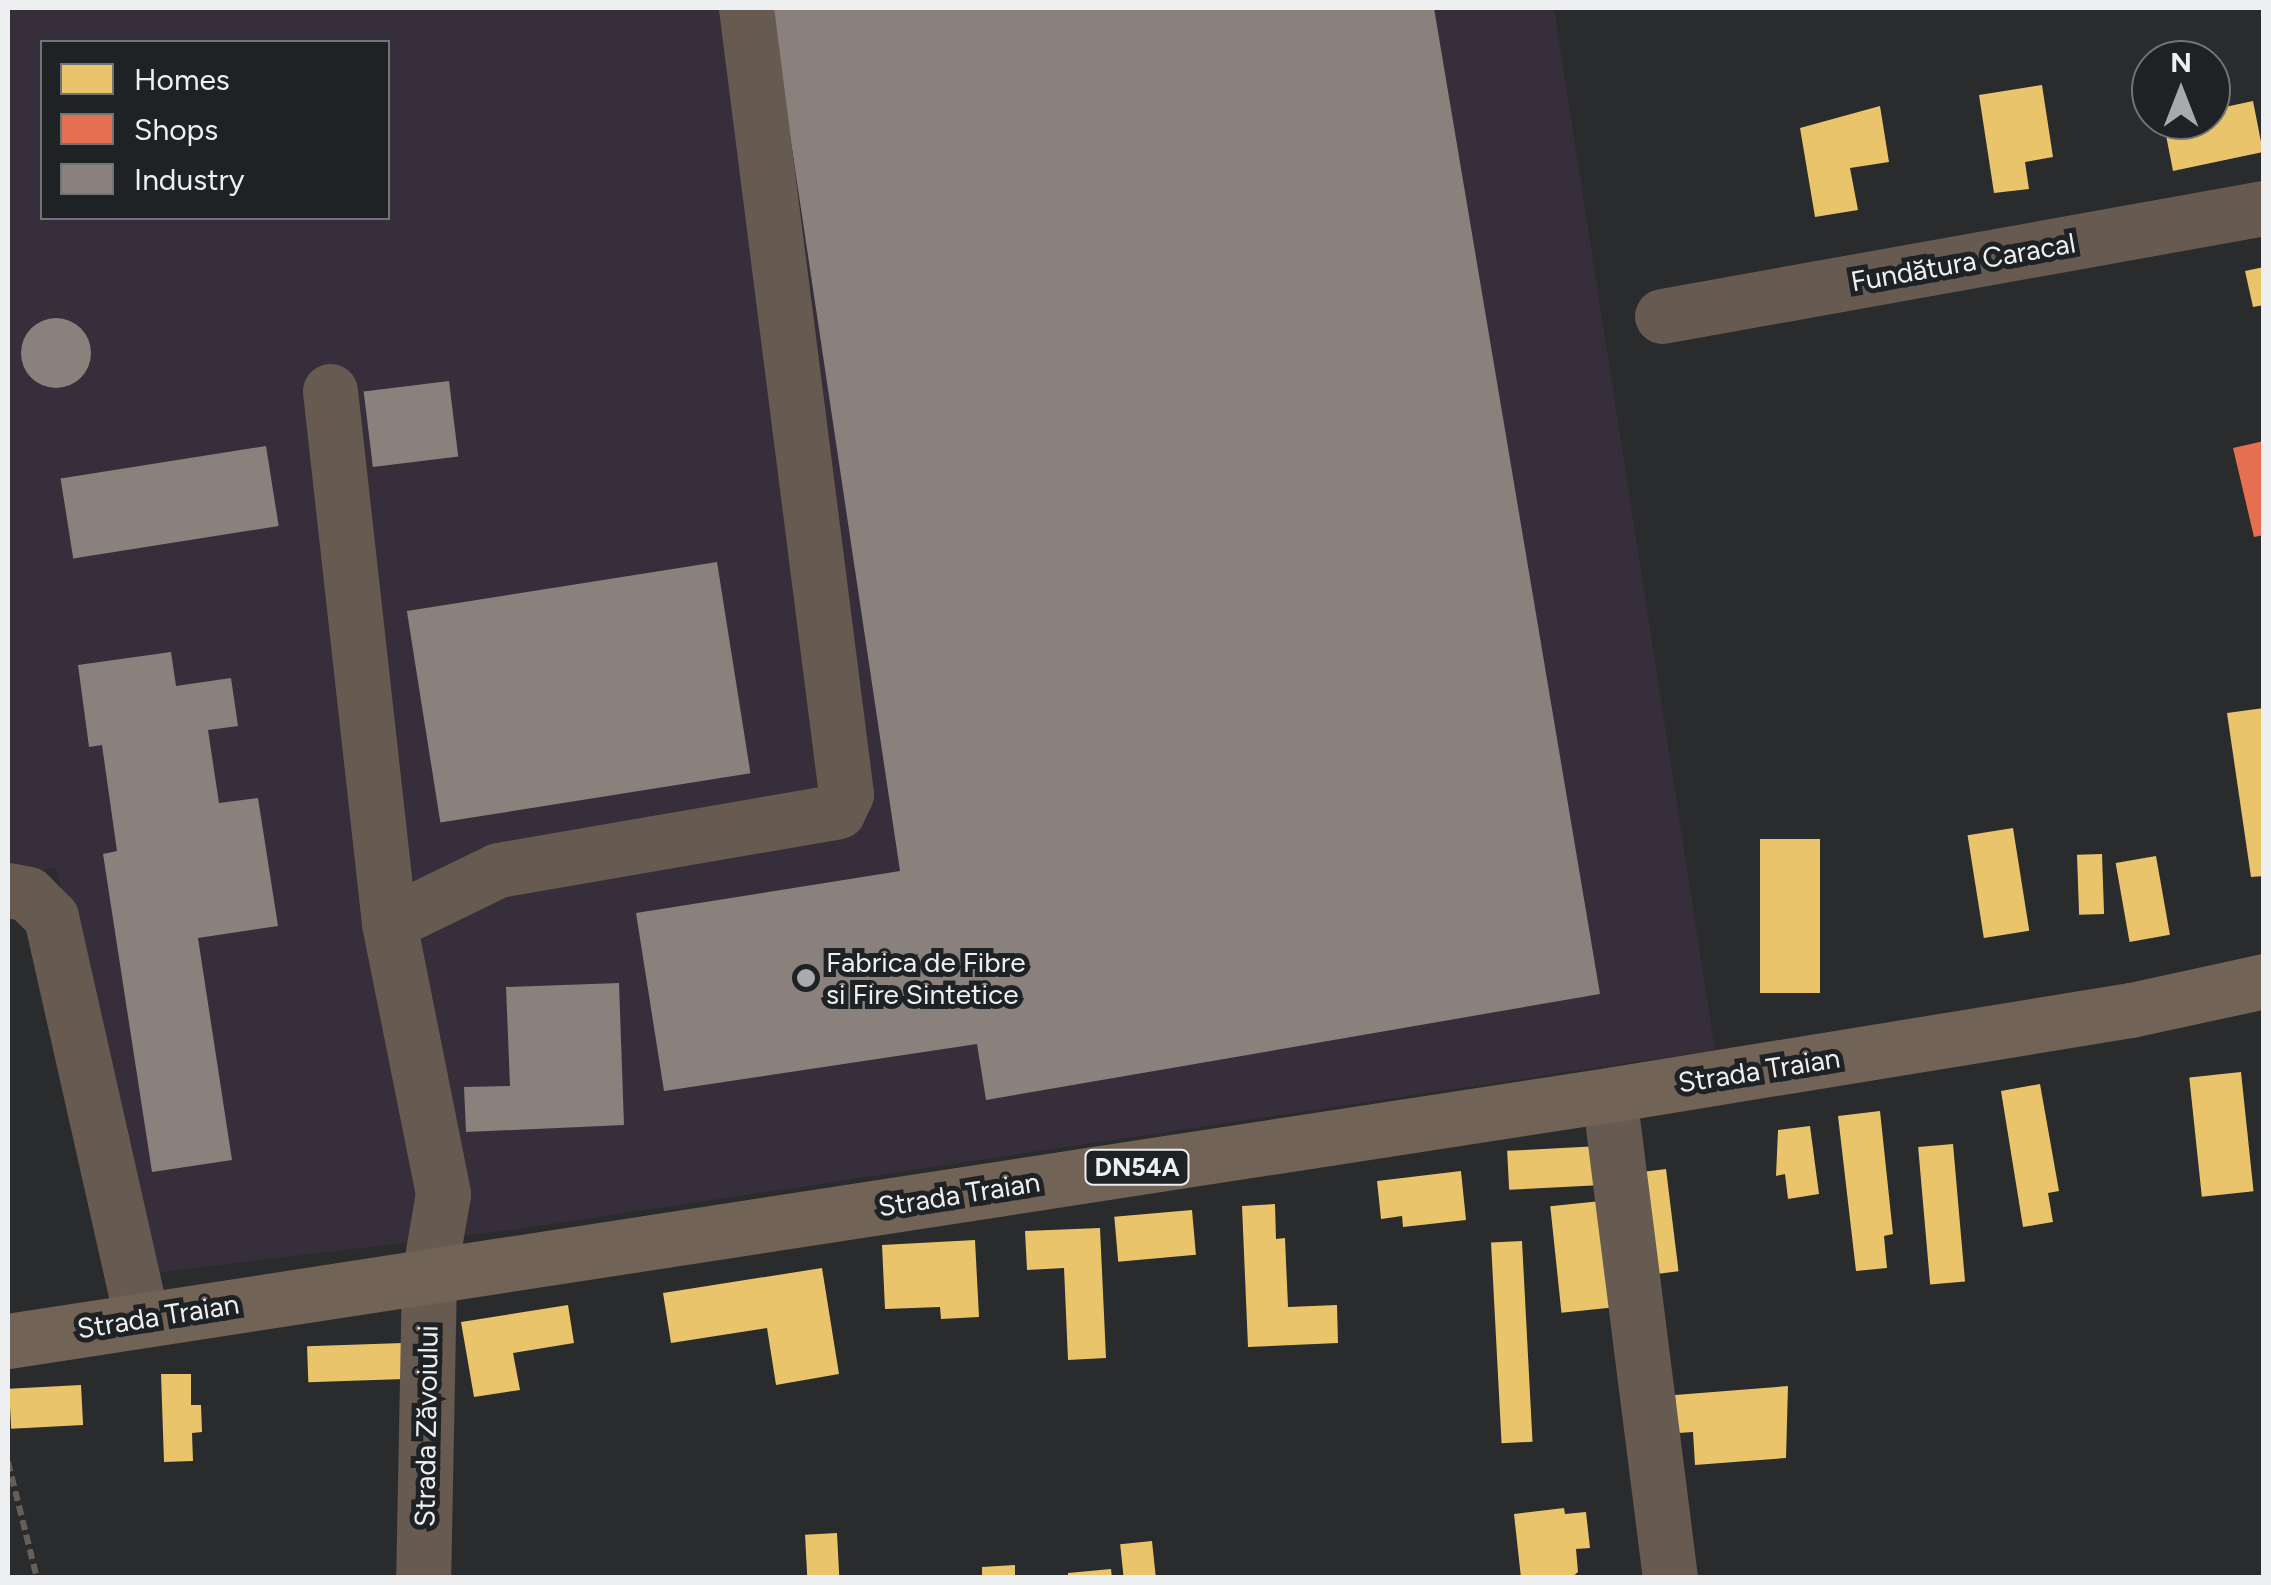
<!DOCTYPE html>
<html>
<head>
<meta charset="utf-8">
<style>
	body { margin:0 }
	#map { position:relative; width:2271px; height:1585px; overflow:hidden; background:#2a2b2c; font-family:Figtree,sans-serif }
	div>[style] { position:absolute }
	.industrial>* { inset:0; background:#372e3b }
	.homes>* { inset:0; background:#e9c46a; transform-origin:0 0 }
	.shops>* { inset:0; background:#e76f51 }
	.industry>* { inset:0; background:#8a817c; transform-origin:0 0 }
	.round { border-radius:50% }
	.path>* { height:6px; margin-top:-3px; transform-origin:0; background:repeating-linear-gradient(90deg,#665f58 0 10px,transparent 0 15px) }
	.minor>* { height:55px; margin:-27.5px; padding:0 27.5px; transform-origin:27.5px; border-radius:27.5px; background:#675b51 }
	.major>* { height:55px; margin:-27.5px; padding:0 27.5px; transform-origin:27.5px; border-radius:27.5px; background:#716355 }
	.dots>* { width:28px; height:28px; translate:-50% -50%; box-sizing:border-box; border:5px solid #1f2224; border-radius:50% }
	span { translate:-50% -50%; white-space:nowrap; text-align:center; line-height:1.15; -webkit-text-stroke:10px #1f2224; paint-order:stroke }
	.shield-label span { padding:2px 8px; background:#1f2224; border:2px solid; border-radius:8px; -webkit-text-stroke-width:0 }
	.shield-label { font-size:25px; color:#edeff0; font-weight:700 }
	.street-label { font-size:28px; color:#edeff0 }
	.poi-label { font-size:28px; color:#edeff0 }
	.left { translate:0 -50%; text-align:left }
	.frame { position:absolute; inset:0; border:10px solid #edeff0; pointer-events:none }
	.legend { position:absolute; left:40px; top:40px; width:350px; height:180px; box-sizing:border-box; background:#1f2224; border:2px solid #717476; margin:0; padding:12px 18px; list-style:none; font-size:30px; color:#edeff0 }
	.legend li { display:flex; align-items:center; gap:20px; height:50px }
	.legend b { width:50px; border:2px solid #717476 }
	.north { position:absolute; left:2131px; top:40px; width:100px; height:100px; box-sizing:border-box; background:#1f2224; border:2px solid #717476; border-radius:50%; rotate:0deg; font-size:28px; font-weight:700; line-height:40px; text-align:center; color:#edeff0 }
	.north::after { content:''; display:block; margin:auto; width:35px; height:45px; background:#a9aaab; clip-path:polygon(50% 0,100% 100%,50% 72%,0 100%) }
</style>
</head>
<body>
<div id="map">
	<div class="industrial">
		<i style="clip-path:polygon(evenodd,8px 8px,1554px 8px,1715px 1050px,519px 1229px,154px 1273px,56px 868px,8px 876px,8px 8px,42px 42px,388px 42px,388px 218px,42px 218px,42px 42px)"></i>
	</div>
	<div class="homes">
		<i style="clip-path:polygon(2042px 85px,2053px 157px,2025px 162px,2029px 189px,1994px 193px,1979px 95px)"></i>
		<i style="clip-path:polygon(2253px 101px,2263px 152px,2173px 171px,2163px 120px,2211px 120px,2211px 110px)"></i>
		<i style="clip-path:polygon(1880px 106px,1889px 162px,1850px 168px,1858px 210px,1815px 217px,1800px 128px)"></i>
		<i style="clip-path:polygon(2264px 267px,2264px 305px,2253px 307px,2245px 271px)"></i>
		<i style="clip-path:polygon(2264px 708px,2264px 876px,2251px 877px,2227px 713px)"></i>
		<i style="left:2013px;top:828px;width:104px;height:46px;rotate:81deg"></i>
		<i style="left:1820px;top:839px;width:154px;height:60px;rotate:90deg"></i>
		<i style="left:2102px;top:854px;width:60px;height:25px;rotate:88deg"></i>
		<i style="left:2156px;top:856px;width:80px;height:41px;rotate:80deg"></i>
		<i style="left:2241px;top:1072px;width:120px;height:52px;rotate:84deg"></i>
		<i style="clip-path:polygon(2040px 1084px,2059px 1191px,2048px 1193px,2053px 1222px,2023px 1227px,2001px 1091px)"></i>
		<i style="clip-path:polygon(1880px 1111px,1893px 1234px,1884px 1236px,1887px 1268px,1856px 1271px,1838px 1116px)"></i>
		<i style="clip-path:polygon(1810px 1126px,1819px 1194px,1788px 1199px,1785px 1174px,1776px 1176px,1778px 1130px)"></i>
		<i style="left:1953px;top:1144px;width:138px;height:35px;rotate:85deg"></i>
		<i style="left:1600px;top:1146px;width:39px;height:93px;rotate:87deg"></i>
		<i style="left:1666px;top:1169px;width:103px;height:30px;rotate:83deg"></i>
		<i style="clip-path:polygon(1461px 1171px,1466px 1220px,1403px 1227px,1402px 1216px,1381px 1219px,1377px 1181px)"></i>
		<i style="left:1601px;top:1201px;width:107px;height:51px;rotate:84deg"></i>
		<i style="clip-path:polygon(1275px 1204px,1276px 1239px,1285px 1238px,1288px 1307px,1337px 1305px,1338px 1343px,1248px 1347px,1242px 1206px)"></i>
		<i style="left:1192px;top:1210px;width:45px;height:78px;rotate:85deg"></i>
		<i style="clip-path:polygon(1100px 1228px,1106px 1358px,1068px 1360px,1064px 1268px,1027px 1270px,1025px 1231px)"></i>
		<i style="clip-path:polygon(975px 1240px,979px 1317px,941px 1319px,940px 1307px,885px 1309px,882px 1245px)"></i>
		<i style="left:1522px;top:1241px;width:201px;height:31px;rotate:87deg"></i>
		<i style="clip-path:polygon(822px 1268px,839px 1374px,776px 1385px,767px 1328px,671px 1343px,663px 1293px)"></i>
		<i style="clip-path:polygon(568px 1305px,574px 1343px,513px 1353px,520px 1390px,474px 1397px,461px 1322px)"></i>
		<i style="left:403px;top:1343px;width:36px;height:96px;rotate:88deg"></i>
		<i style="clip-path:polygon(161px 1374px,191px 1374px,191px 1405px,201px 1405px,202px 1432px,192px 1433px,193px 1461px,164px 1462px)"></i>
		<i style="left:81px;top:1385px;width:40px;height:72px;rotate:87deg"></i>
		<i style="clip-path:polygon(1788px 1386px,1786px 1458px,1695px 1465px,1693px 1432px,1678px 1433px,1675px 1395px)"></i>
		<i style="clip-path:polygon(1564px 1508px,1565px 1514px,1586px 1512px,1590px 1548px,1576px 1549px,1578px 1572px,1571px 1578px,1521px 1578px,1514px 1514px)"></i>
		<i style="left:837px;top:1533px;width:45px;height:32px;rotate:87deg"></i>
		<i style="left:1152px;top:1541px;width:37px;height:32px;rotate:84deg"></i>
		<i style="clip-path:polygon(1015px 1565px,1015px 1578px,982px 1578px,982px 1567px)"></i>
		<i style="clip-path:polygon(1111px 1569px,1112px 1578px,1068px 1578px,1068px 1573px)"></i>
	</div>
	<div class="shops">
		<i style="clip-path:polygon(2264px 441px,2264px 535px,2254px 537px,2233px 448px)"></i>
	</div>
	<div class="industry">
		<i style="clip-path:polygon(771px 8px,1434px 8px,1600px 994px,986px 1100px,977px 1044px,664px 1091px,636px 913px,900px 871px)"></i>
		<i class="round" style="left:21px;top:318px;width:70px;height:70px"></i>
		<i style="left:449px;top:381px;width:76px;height:86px;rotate:83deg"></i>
		<i style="left:266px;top:446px;width:81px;height:208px;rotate:81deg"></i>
		<i style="left:717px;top:562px;width:214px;height:314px;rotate:81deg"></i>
		<i style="clip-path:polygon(171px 652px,176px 686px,231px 678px,238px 726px,208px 730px,219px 803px,258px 798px,278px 926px,198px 938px,232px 1160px,152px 1172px,103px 854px,117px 851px,102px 745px,89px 747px,78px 665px)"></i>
		<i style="clip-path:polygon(619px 983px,624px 1125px,466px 1132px,464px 1087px,510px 1086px,506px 987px)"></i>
	</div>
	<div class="path">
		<i style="left:8px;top:1462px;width:120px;rotate:76deg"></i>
	</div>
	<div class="minor">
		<i style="left:1662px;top:316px;width:612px;rotate:-10.17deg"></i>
		<i style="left:330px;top:391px;width:535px;rotate:83.67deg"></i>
		<i style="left:389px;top:923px;width:276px;rotate:78.7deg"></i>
		<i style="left:443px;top:1194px;width:82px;rotate:99.8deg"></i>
		<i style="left:429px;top:1275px;width:303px;rotate:91.1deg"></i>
		<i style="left:8px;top:890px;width:20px;rotate:11deg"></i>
		<i style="left:28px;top:894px;width:33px;rotate:45deg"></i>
		<i style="left:51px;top:917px;width:410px;rotate:77.3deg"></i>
		<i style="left:389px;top:923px;width:121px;rotate:-25.9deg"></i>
		<i style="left:498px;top:870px;width:345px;rotate:-9.8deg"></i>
		<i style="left:838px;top:811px;width:19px;rotate:-65deg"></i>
		<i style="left:846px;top:794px;width:792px;rotate:-97.25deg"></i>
		<i style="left:1609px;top:1095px;width:487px;rotate:82.8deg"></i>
	</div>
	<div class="major">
		<i style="left:8px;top:1341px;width:1620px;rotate:-8.74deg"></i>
		<i style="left:1609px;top:1095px;width:529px;rotate:-9.25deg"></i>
		<i style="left:2131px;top:1010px;width:136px;rotate:-12.3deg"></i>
	</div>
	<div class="dots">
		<i style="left:806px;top:978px;background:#a9aaab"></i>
	</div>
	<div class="shield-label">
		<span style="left:1137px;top:1167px">DN54A</span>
	</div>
	<div class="street-label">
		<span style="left:1963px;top:262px;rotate:-10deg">Fundătura Caracal</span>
		<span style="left:1759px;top:1070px;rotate:-9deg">Strada Traian</span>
		<span style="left:959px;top:1194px;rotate:-9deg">Strada Traian</span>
		<span style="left:158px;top:1316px;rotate:-9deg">Strada Traian</span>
		<span style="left:426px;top:1426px;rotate:-89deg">Strada Zăvoiului</span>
	</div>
	<div class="poi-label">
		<span class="left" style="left:826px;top:978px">Fabrica de Fibre<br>si Fire Sintetice</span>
	</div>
	<div class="frame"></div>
	<ul class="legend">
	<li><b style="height:28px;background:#e9c46a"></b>Homes</li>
	<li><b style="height:28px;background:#e76f51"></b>Shops</li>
	<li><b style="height:28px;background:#8a817c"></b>Industry</li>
	</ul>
	<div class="north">N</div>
</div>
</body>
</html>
